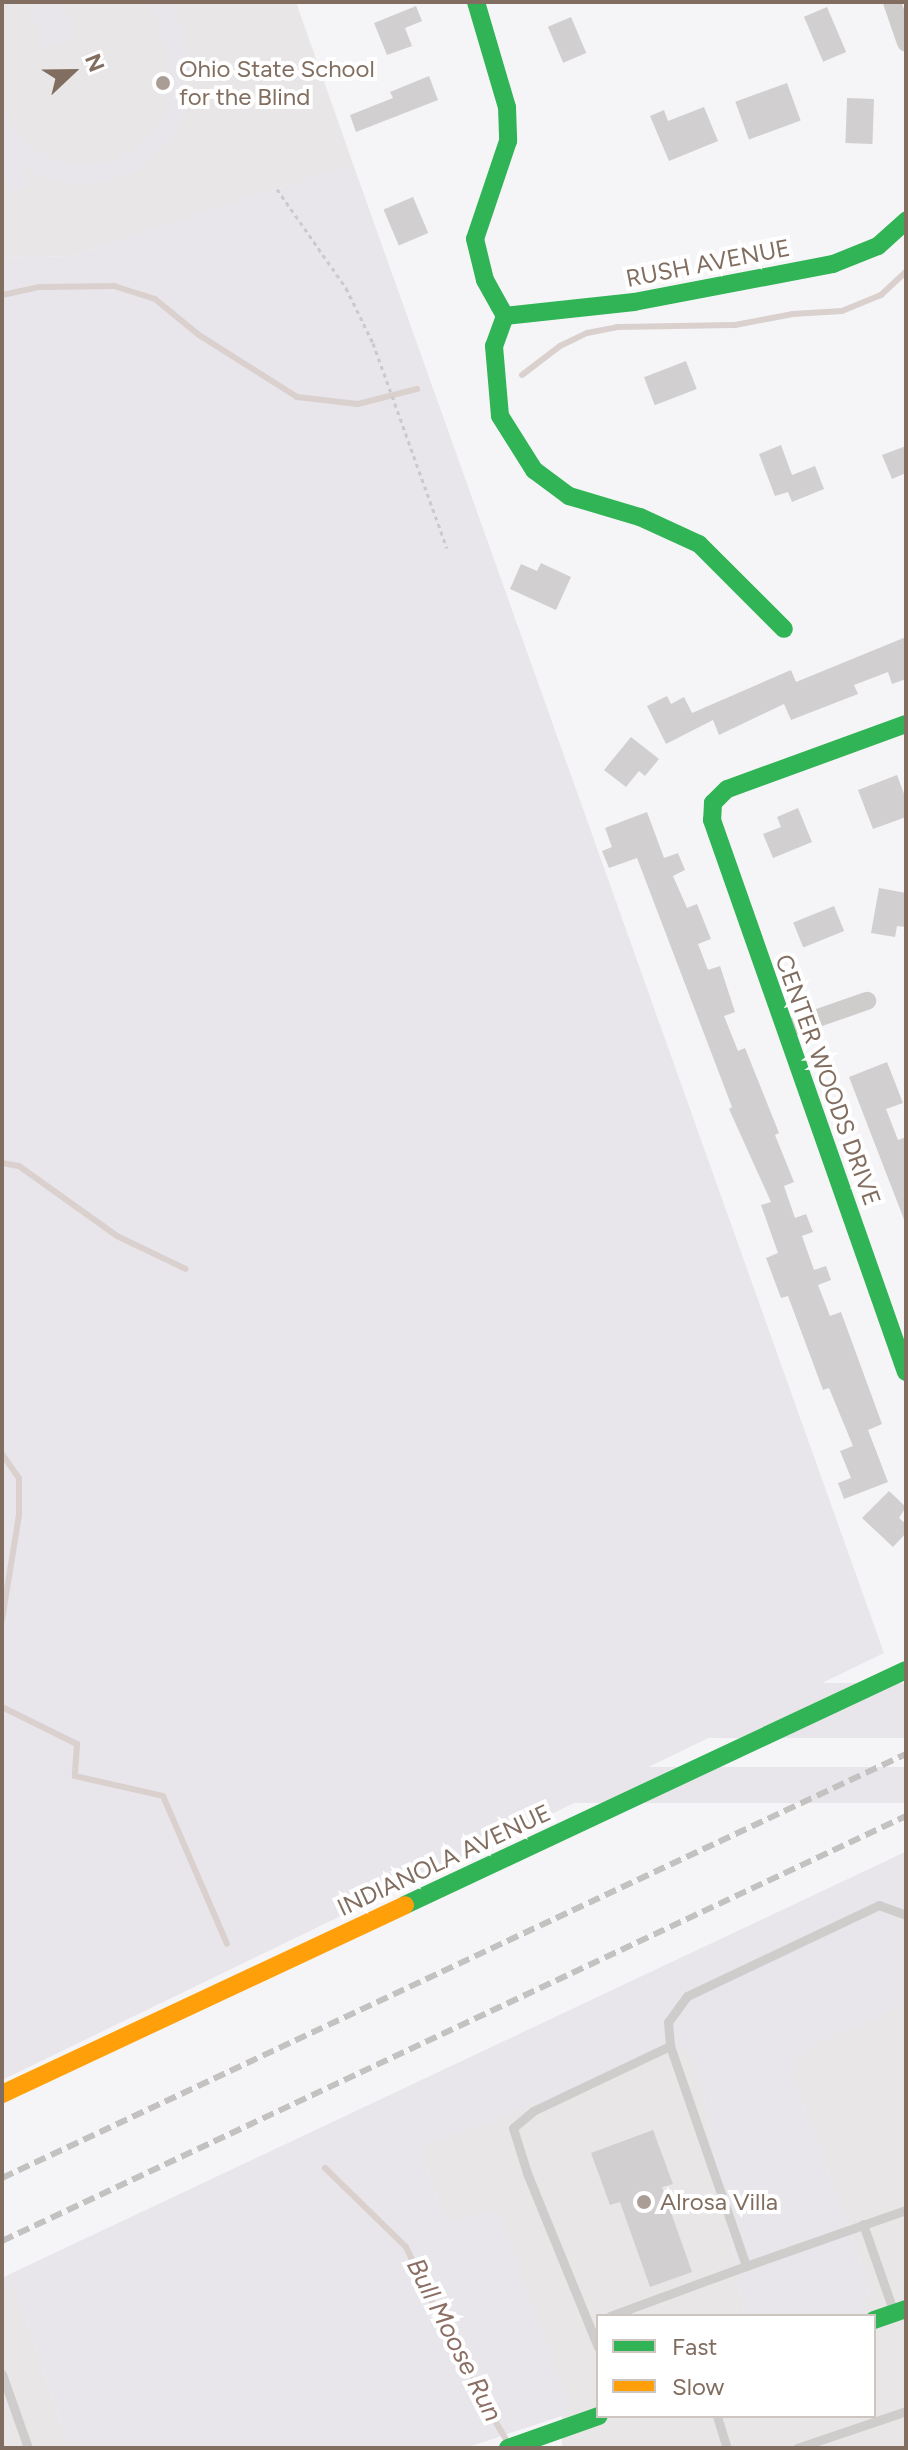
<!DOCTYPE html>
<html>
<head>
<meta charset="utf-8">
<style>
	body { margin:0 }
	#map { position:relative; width:908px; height:2450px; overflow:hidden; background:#f5f5f7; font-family:Figtree,sans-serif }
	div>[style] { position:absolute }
	.built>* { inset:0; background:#e8e6e7 }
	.green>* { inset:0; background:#e8e5eb; transform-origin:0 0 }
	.stream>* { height:6px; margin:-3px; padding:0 3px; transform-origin:3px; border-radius:3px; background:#dad1ce }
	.building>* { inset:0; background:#d1cfcf; transform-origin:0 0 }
	.path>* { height:3px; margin-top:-1.5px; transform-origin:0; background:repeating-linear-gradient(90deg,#cbcaca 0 4px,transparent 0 8px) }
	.lane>* { height:9px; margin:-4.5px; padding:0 4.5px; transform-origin:4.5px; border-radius:4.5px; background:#cfcdcc }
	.street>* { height:18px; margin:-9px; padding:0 9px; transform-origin:9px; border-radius:9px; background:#cfcdcc }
	.fast>* { height:18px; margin:-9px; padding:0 9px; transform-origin:9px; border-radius:9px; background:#30b455 }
	.slow>* { height:18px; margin:-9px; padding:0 9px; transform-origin:9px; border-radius:9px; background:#ff9f0a }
	.rail>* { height:6px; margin-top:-3px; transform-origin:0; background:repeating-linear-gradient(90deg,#c4c2c1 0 12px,transparent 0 18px) }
	.dots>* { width:22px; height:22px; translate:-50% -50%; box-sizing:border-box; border:4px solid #fff; border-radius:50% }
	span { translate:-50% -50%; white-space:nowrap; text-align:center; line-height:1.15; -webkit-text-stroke:8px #fff; paint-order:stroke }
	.poi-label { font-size:24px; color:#826e60 }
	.left { translate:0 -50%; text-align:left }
	.street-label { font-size:24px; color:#826e60 }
	.water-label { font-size:26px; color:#8b6e64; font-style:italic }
	.frame { position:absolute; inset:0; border:4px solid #826e60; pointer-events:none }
	.legend { position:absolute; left:596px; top:2314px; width:280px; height:104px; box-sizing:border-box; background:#fff; border:2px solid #cdc5bf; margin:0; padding:10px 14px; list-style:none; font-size:24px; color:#826e60 }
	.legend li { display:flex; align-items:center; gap:16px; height:40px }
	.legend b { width:40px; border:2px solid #cdc5bf }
	.north { position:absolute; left:32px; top:32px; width:80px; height:80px; -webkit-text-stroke:6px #fff; paint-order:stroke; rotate:68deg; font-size:22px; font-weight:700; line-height:32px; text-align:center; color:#826e60 }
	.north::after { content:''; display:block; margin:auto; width:28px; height:36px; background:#826e60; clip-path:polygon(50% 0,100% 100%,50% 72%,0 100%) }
</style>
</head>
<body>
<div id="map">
	<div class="built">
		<i style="clip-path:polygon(2px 2px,296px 2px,353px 164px,72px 256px,2px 258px)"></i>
		<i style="clip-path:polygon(906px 2005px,906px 2448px,562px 2448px,562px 2416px,568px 2405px,492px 2212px,454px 2222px,443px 2213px,418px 2148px,688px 2046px,701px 2083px,745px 2316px,598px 2316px,598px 2416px,874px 2416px,874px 2316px,851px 2316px,861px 2312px,868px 2294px,866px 2276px,793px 2076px,797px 2058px,819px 2042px)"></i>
		<i style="clip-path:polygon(10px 2274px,70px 2448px,2px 2448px,2px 2278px)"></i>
	</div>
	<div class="green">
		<i style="clip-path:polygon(29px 2px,61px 2px,73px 36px,44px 46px)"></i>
		<i style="clip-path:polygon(152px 2px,171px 2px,189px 59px,191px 76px,186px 110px,172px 139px,135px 172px,103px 183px,70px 183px,38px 174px,21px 164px,29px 187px,11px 193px,2px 166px,2px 108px,14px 130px,34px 150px,72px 165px,113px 162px,137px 149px,157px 129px,169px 104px,173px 77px)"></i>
		<i style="clip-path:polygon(353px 164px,884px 1653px,2px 2080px,2px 258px,72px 256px)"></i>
		<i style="left:906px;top:1683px;width:55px;height:998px;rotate:90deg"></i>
		<i style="left:906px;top:1767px;width:36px;height:998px;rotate:90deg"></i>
		<i style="clip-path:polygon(905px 1852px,906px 2005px,819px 2042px,797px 2058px,793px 2076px,866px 2276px,868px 2294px,861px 2312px,851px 2316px,745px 2316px,701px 2083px,688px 2047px,418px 2148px,443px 2213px,454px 2222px,492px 2212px,502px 2222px,569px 2405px,562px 2416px,465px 2448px,70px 2448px,10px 2274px)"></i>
	</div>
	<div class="stream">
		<i style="left:2px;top:295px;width:40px;rotate:-12deg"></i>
		<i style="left:41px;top:287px;width:73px;rotate:-0.8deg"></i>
		<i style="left:114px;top:286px;width:43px;rotate:17.6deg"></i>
		<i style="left:155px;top:299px;width:57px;rotate:39.3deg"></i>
		<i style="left:199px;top:335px;width:116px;rotate:32.3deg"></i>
		<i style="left:297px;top:397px;width:61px;rotate:6.5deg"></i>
		<i style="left:358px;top:404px;width:61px;rotate:-14.3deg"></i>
		<i style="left:522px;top:375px;width:48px;rotate:-37.3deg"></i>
		<i style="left:560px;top:346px;width:30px;rotate:-26deg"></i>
		<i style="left:587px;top:333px;width:31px;rotate:-11deg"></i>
		<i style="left:617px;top:327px;width:118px;rotate:-1deg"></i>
		<i style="left:735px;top:325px;width:59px;rotate:-10.7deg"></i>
		<i style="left:793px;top:314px;width:49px;rotate:-3.5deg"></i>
		<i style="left:842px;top:311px;width:42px;rotate:-22.3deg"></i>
		<i style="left:881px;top:295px;width:34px;rotate:-43deg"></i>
		<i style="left:2px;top:1163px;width:17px;rotate:10deg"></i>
		<i style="left:19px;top:1166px;width:120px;rotate:35.5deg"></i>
		<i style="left:117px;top:1236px;width:76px;rotate:25.6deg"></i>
		<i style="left:2px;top:1454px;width:29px;rotate:55deg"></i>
		<i style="left:19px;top:1478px;width:37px;rotate:90deg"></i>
		<i style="left:19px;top:1515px;width:106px;rotate:99.2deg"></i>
		<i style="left:2px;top:1707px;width:84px;rotate:26.3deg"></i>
		<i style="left:77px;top:1744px;width:32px;rotate:94deg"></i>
		<i style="left:75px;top:1776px;width:90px;rotate:12.8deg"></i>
		<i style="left:163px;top:1796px;width:161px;rotate:66.6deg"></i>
		<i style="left:325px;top:2168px;width:113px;rotate:44.3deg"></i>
		<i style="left:406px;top:2247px;width:133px;rotate:64.6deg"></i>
		<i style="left:463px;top:2367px;width:86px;rotate:59.3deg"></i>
	</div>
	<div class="building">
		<i style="clip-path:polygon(416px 6px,422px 21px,405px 28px,412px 46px,387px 55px,374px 23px)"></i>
		<i style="left:827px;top:7px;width:49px;height:25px;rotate:67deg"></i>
		<i style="left:571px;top:17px;width:39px;height:25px;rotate:67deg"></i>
		<i style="clip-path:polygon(429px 76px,438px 100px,356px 132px,350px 115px,393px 98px,390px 92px)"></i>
		<i style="left:787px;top:83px;width:40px;height:55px;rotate:70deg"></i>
		<i style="left:847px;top:98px;width:27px;height:45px;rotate:2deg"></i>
		<i style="clip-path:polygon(704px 107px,718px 141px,669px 161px,650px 116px,664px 110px,668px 121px)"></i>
		<i style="left:413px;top:197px;width:39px;height:32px;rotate:67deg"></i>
		<i style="left:686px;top:361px;width:30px;height:45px;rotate:69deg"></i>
		<i style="clip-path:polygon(781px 445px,792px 475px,815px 466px,824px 489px,792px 502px,788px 492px,775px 496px,759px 454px)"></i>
		<i style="clip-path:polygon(906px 446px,906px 473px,892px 479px,882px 455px)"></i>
		<i style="clip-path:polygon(541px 563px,571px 577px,556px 610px,510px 589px,521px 564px,537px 571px)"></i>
		<i style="clip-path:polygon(906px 637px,906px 679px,892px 684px,888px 672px,854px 685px,858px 694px,791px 720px,784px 704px,719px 735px,713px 720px,666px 744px,647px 706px,667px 696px,671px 704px,684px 697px,692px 713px,791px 670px,796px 682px)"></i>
		<i style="clip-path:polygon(631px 737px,659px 759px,645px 776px,639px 771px,626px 787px,604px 770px)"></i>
		<i style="clip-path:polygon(897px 775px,906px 799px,906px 817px,873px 829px,858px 790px)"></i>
		<i style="clip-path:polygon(798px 808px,812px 842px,773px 858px,763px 834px,781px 827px,777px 817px)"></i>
		<i style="clip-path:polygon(647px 812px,664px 858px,678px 853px,685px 870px,673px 876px,687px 908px,697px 904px,711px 939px,698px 944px,708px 970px,720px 966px,735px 1012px,724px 1016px,738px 1051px,745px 1048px,779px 1133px,775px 1135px,794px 1182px,784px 1186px,795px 1218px,806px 1214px,813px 1232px,802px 1236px,814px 1270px,826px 1266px,831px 1280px,818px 1285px,830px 1316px,841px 1312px,882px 1424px,868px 1430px,888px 1482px,844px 1499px,838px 1483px,851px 1478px,840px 1451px,853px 1446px,829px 1388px,823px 1390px,788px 1296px,781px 1298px,766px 1258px,778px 1253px,761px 1205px,771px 1202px,729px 1109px,732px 1107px,637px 858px,609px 868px,602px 851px,612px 847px,605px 828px)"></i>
		<i style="clip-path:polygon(879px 888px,906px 893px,906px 927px,897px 926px,895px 937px,871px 933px)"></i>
		<i style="left:834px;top:906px;width:27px;height:44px;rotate:68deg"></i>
		<i style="clip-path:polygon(887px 1062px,903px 1103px,886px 1109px,898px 1140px,906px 1137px,905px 1222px,849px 1077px)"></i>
		<i style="clip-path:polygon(889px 1491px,906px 1507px,899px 1518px,906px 1524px,906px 1533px,893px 1547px,862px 1518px)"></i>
		<i style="clip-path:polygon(653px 2130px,673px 2184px,662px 2187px,692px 2272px,650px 2287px,620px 2202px,610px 2205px,591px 2153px)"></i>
	</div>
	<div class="path">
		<i style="left:277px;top:189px;width:121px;rotate:55.1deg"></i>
		<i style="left:346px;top:288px;width:61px;rotate:63.9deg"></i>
		<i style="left:373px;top:343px;width:218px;rotate:70.2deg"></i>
	</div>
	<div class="lane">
		<i style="left:906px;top:1915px;width:29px;rotate:-160deg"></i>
		<i style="left:879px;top:1905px;width:212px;rotate:154.6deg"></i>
		<i style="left:687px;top:1996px;width:32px;rotate:126deg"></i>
		<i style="left:668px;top:2022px;width:24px;rotate:85deg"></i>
		<i style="left:670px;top:2046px;width:233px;rotate:70.9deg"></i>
		<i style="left:746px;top:2266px;width:170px;rotate:-19.3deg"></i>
		<i style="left:863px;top:2224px;width:94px;rotate:70.8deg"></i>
		<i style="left:610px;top:2316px;width:145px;rotate:-20.2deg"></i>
		<i style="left:598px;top:2347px;width:188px;rotate:-112.2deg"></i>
		<i style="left:527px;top:2173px;width:47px;rotate:-107.3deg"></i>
		<i style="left:513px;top:2128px;width:26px;rotate:-40deg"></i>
		<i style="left:533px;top:2111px;width:152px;rotate:-25.4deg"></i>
		<i style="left:2px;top:2374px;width:78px;rotate:70.6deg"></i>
		<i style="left:717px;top:2416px;width:34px;rotate:73deg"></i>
		<i style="left:797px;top:2448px;width:115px;rotate:-18.7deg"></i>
	</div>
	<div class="street">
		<i style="left:892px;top:2px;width:43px;rotate:71.1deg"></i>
		<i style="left:786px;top:1029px;width:86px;rotate:-19.1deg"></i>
	</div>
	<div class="fast">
		<i style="left:476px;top:2px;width:109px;rotate:73.6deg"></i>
		<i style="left:507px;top:107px;width:34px;rotate:88deg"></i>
		<i style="left:508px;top:141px;width:103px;rotate:108.6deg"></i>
		<i style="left:475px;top:239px;width:42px;rotate:76.3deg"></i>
		<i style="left:485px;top:280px;width:41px;rotate:60.9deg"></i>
		<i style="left:505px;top:316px;width:32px;rotate:110deg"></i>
		<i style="left:494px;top:346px;width:70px;rotate:85.1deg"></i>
		<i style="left:500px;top:416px;width:64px;rotate:57.8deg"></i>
		<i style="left:534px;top:470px;width:44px;rotate:36.6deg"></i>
		<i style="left:569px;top:496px;width:74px;rotate:16.5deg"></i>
		<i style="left:640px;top:517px;width:65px;rotate:24.6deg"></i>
		<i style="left:699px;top:544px;width:120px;rotate:45deg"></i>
		<i style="left:505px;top:316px;width:130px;rotate:-6.2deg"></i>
		<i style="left:634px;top:302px;width:203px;rotate:-10.8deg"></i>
		<i style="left:833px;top:264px;width:48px;rotate:-21.8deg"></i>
		<i style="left:878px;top:246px;width:38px;rotate:-42deg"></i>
		<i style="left:906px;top:724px;width:190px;rotate:160deg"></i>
		<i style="left:727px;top:789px;width:20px;rotate:135deg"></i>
		<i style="left:713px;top:803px;width:17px;rotate:93deg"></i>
		<i style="left:712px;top:820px;width:585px;rotate:70.64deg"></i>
		<i style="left:405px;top:1905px;width:553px;rotate:-25.13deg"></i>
		<i style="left:874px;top:2320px;width:34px;rotate:-19deg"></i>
		<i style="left:508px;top:2448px;width:96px;rotate:-19.4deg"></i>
	</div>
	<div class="slow">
		<i style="left:2px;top:2094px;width:445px;rotate:-25.1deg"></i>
	</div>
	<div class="rail">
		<i style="left:2px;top:2178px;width:998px;rotate:-25.13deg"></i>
		<i style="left:2px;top:2241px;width:999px;rotate:-25.18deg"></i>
	</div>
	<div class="dots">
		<i style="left:163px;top:83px;background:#aa9d95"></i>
		<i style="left:644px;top:2202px;background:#aa9d95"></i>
	</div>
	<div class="poi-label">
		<span class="left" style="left:179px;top:83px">Ohio State School<br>for the Blind</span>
		<span class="left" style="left:660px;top:2202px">Alrosa Villa</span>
	</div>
	<div class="street-label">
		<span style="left:708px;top:263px;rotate:-11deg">RUSH AVENUE</span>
		<span style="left:828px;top:1080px;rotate:70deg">CENTER WOODS DRIVE</span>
		<span style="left:444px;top:1860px;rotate:-25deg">INDIANOLA AVENUE</span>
	</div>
	<div class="water-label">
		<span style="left:454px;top:2340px;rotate:63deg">Bull Moose Run</span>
	</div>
	<div class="frame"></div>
	<ul class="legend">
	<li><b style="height:10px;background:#30b455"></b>Fast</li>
	<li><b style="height:10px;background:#ff9f0a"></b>Slow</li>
	</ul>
	<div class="north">N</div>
</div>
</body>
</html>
